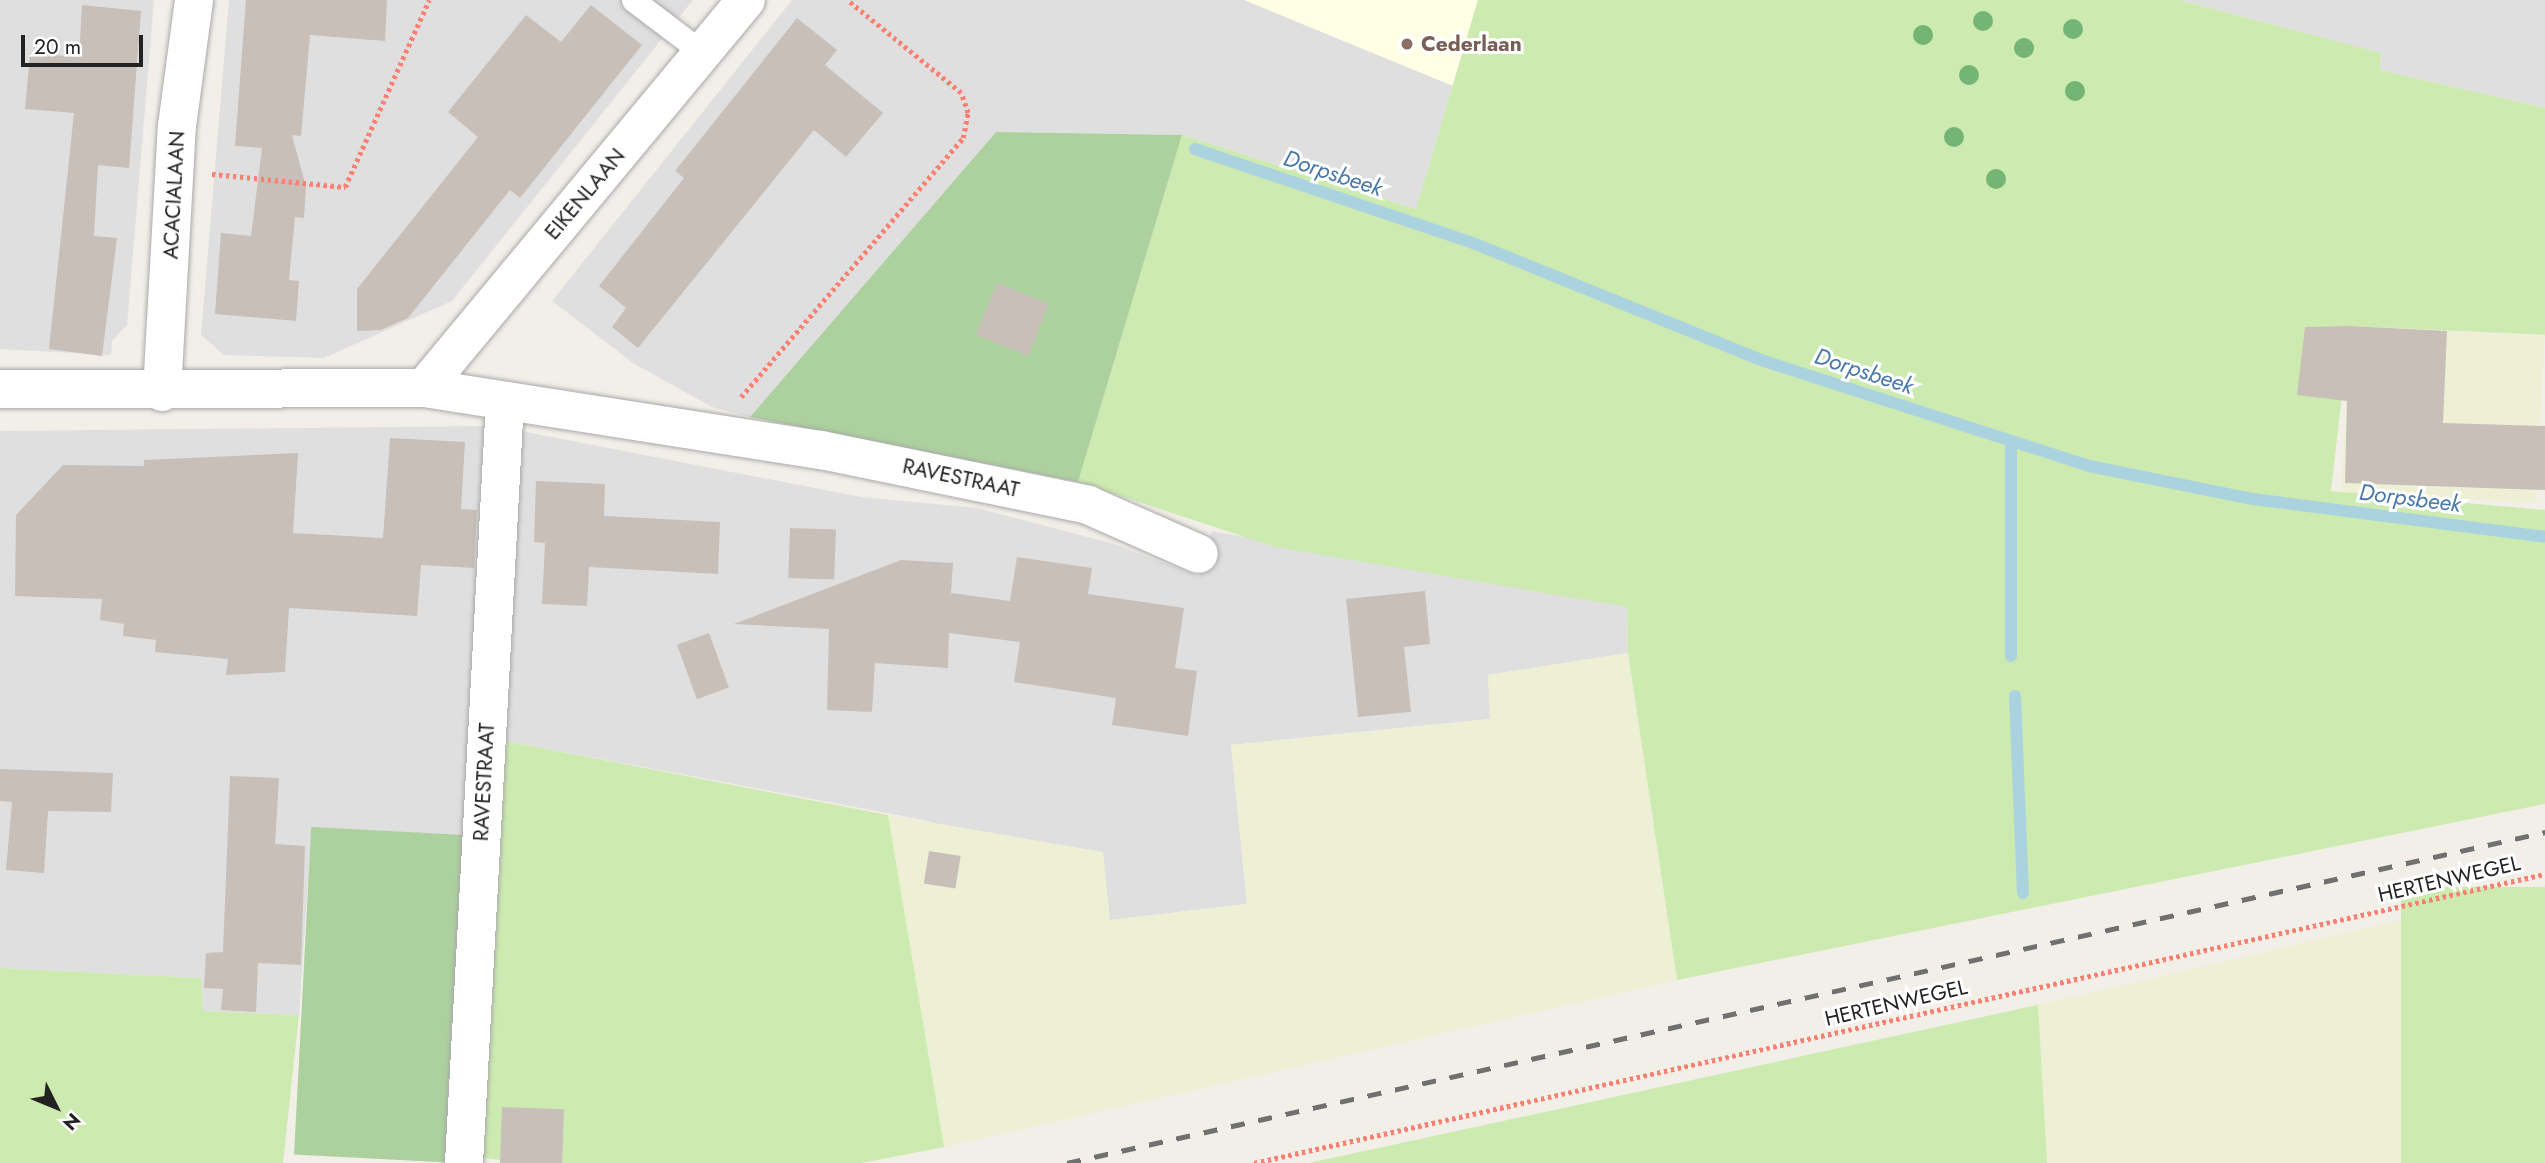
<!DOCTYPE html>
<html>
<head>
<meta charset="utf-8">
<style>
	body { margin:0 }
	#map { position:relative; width:2545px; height:1163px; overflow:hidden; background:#f2efe9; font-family:Jost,sans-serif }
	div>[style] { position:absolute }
	.residential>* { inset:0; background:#e0dfdf }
	.education>* { inset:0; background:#ffffe5 }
	.farmland>* { inset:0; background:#eef0d5; transform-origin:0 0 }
	.grass>* { inset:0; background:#cdebb0; transform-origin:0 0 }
	.forest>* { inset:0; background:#add19e; transform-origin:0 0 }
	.stream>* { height:12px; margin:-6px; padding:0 6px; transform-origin:6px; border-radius:6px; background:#aad3df }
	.building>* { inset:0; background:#c7bfb8; transform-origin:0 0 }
	.path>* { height:4.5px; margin-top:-2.25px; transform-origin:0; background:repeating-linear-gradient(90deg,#fa8072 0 3.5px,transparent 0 7px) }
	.roads { filter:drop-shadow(0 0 2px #a9a9a9) drop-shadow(0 0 2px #a9a9a9) }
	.service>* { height:23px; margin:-11.5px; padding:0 11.5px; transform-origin:11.5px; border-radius:11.5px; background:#fff }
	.minor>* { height:38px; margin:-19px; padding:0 19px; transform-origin:19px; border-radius:19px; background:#fff }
	.rail>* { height:5px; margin-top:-2.5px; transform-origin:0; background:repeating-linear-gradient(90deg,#707070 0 14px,transparent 0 28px) }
	.trees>* { width:20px; height:20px; margin:-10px; border-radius:50%; background:#74b475 }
	.dots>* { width:19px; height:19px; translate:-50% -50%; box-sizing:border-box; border:4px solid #fff; border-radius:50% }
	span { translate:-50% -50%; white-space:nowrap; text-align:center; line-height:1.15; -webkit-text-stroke:6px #fff; paint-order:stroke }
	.education-label { font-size:21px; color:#785e54; font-weight:700 }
	.left { translate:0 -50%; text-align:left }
	.street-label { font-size:21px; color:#222 }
	.water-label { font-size:23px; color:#4a7aab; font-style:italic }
	.north { position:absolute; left:21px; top:1072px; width:70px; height:70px; -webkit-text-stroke:5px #fff; paint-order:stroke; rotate:133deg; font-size:19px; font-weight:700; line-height:28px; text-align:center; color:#222 }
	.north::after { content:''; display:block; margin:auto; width:24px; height:32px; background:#222; clip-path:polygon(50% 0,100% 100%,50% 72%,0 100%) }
	.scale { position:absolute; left:21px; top:35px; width:122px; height:32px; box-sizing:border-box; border:4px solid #222; border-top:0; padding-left:9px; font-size:21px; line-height:24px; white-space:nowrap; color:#222; -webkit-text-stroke:5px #fff; paint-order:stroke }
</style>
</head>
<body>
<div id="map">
	<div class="residential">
		<i style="clip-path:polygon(0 0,154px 0,127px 325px,112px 341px,111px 355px,0 349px)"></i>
		<i style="clip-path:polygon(229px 0,693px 0,452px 301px,324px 358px,224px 355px,201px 335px)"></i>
		<i style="clip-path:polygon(792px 0,1478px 0,1416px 209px,1182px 135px,996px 132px,750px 417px,712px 407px,633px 363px,552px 301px)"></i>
		<i style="clip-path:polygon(2179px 0,2545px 0,2545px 108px,2380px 70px,2381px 53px)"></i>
		<i style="clip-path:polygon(484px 426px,465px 835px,311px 837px,299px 1015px,203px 1011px,200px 978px,0 968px,0 431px)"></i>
		<i style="clip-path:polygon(516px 430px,861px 497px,977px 508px,1114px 544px,1199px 576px,1212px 531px,1627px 607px,1628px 653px,1488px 675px,1491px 719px,1231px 745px,1247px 904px,1110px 920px,929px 821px,500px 740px)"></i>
	</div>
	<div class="education">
		<i style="clip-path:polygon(1244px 0,1478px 0,1453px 86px)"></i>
	</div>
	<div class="farmland">
		<i style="left:2350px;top:326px;width:195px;height:167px;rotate:3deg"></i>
		<i style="clip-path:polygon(1628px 653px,1677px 980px,944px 1147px,888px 815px,1103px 852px,1110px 920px,1247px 904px,1231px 745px,1490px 719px,1488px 675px)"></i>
		<i style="clip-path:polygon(2405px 919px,2408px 1163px,2047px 1163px,2038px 1005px)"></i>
	</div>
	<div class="grass">
		<i style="clip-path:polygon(1478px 0,2179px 0,2381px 53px,2380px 70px,2545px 108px,2545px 335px,2350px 326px,2331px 491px,2545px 510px,2545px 804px,1677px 980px,1628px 653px,1627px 607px,1275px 547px,1078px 482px,1182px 135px,1416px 209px)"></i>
		<i style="clip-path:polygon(500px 740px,888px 815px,944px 1147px,862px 1163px,536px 1163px,448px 1155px)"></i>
		<i style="left:2545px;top:887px;width:276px;height:144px;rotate:90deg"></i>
		<i style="clip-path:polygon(0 968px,201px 978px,203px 1011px,299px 1015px,283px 1163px,0 1163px)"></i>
		<i style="clip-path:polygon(2038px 1005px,2047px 1163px,1309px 1163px)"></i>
	</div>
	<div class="forest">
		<i style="clip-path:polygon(996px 132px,1182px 135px,1078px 482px,750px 417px)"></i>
		<i style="left:465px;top:835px;width:328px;height:154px;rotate:93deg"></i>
	</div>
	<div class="stream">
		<i style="left:1195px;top:149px;width:293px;rotate:18.7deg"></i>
		<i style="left:1473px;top:243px;width:314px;rotate:22.1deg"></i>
		<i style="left:1764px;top:361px;width:342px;rotate:17.9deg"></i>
		<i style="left:2089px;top:466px;width:167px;rotate:11.4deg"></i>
		<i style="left:2253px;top:499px;width:294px;rotate:7.4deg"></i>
		<i style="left:2011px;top:656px;width:215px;rotate:-90deg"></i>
		<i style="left:2015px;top:696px;width:197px;rotate:87.7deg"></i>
	</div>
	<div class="building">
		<i style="clip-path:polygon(246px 0,387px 0,385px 41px,310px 35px,301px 136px,292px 135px,306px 187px,304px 218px,295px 217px,289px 280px,299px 281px,296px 321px,215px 314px,221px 233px,251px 236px,262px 148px,235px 146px)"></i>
		<i style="clip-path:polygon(82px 5px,141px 11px,129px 168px,98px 165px,94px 236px,117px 238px,102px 356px,49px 349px,74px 113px,25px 109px,30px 53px,79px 57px)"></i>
		<i style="clip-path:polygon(591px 5px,642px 45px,520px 198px,510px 190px,408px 318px,381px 330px,357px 331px,357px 289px,478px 137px,448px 112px,526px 15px,561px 42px)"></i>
		<i style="clip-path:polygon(797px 18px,837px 50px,825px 65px,883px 113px,846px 157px,814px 130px,638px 348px,612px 327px,626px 308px,599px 286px,684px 178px,675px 171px)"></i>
		<i style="left:997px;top:283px;width:56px;height:56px;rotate:22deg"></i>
		<i style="clip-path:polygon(2350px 326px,2447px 331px,2443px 423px,2545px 426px,2545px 490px,2345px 483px,2347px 401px,2297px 395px,2305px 327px)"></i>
		<i style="clip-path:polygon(390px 438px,465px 442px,461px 509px,477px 510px,474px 568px,421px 565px,417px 616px,289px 608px,285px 672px,226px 675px,228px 659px,155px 652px,156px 640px,123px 636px,124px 624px,100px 620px,102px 599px,15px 596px,16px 515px,63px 465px,144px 466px,144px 460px,298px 453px,293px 533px,383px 538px)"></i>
		<i style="clip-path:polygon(536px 481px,605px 484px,604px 516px,720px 522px,718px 574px,589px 567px,587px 606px,542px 604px,545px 543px,534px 542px)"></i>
		<i style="left:790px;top:528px;width:46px;height:50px;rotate:2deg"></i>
		<i style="clip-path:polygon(1017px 557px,1092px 568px,1088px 594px,1184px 608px,1175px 668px,1197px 671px,1188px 736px,1112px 725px,1116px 698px,1014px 682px,1020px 642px,949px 633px,948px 668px,875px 663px,872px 712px,827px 710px,829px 629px,734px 624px,901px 560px,953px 563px,951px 593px,1010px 601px)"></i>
		<i style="clip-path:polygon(1425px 591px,1430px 644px,1404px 647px,1411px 712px,1358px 717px,1346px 599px)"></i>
		<i style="left:709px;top:633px;width:58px;height:34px;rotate:70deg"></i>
		<i style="clip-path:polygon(0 769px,113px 773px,111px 812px,48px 811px,44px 873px,6px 870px,12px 802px,0 801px)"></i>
		<i style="clip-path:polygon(230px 776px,279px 778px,275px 844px,305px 846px,301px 965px,258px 963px,256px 1012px,221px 1010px,223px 989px,204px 988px,206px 953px,223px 952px)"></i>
		<i style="left:929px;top:851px;width:32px;height:33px;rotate:9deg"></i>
		<i style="left:502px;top:1107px;width:62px;height:56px;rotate:2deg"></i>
	</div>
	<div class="path">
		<i style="left:212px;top:174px;width:134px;rotate:5.6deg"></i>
		<i style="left:345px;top:187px;width:205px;rotate:-65.8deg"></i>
		<i style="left:741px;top:397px;width:341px;rotate:-49.4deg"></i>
		<i style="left:963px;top:138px;width:25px;rotate:-79deg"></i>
		<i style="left:968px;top:113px;width:21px;rotate:-109deg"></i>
		<i style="left:961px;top:93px;width:147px;rotate:-140.8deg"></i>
		<i style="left:1254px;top:1163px;width:1323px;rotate:-12.62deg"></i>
	</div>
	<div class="roads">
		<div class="service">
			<i style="left:633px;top:0;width:88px;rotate:37.1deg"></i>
		</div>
		<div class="minor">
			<i style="left:424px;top:388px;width:504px;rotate:-50.31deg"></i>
			<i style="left:0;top:389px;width:424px;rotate:-0.1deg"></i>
			<i style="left:424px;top:388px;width:402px;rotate:8.9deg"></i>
			<i style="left:821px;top:450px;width:273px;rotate:11.6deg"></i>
			<i style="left:1088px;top:505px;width:121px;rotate:23.8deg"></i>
			<i style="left:162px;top:392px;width:266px;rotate:-86.8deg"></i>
			<i style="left:177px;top:126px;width:127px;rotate:-82.3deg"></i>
			<i style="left:464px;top:1163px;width:763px;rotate:-86.92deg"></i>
		</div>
	</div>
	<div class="rail">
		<i style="left:1067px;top:1163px;width:1515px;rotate:-12.62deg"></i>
	</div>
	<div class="trees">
		<i style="left:1983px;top:21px"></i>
		<i style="left:2073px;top:29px"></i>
		<i style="left:1923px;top:35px"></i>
		<i style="left:2024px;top:48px"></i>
		<i style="left:1969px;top:75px"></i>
		<i style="left:2075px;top:91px"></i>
		<i style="left:1954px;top:137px"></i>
		<i style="left:1996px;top:179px"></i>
	</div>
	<div class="dots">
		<i style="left:1407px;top:44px;background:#8d6e63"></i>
	</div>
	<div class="education-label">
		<span class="left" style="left:1421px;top:44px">Cederlaan</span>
	</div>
	<div class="street-label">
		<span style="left:585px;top:194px;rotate:-50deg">EIKENLAAN</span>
		<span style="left:174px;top:195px;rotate:-87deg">ACACIALAAN</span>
		<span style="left:961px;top:478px;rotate:12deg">RAVESTRAAT</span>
		<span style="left:484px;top:782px;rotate:-87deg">RAVESTRAAT</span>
		<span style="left:2449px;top:879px;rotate:-13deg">HERTENWEGEL</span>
		<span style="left:1896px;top:1003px;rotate:-13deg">HERTENWEGEL</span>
	</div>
	<div class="water-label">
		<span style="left:1333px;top:173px;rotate:18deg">Dorpsbeek</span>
		<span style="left:1864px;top:371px;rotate:18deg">Dorpsbeek</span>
		<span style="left:2410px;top:498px;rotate:7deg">Dorpsbeek</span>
	</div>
	<div class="north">N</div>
	<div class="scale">20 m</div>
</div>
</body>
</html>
